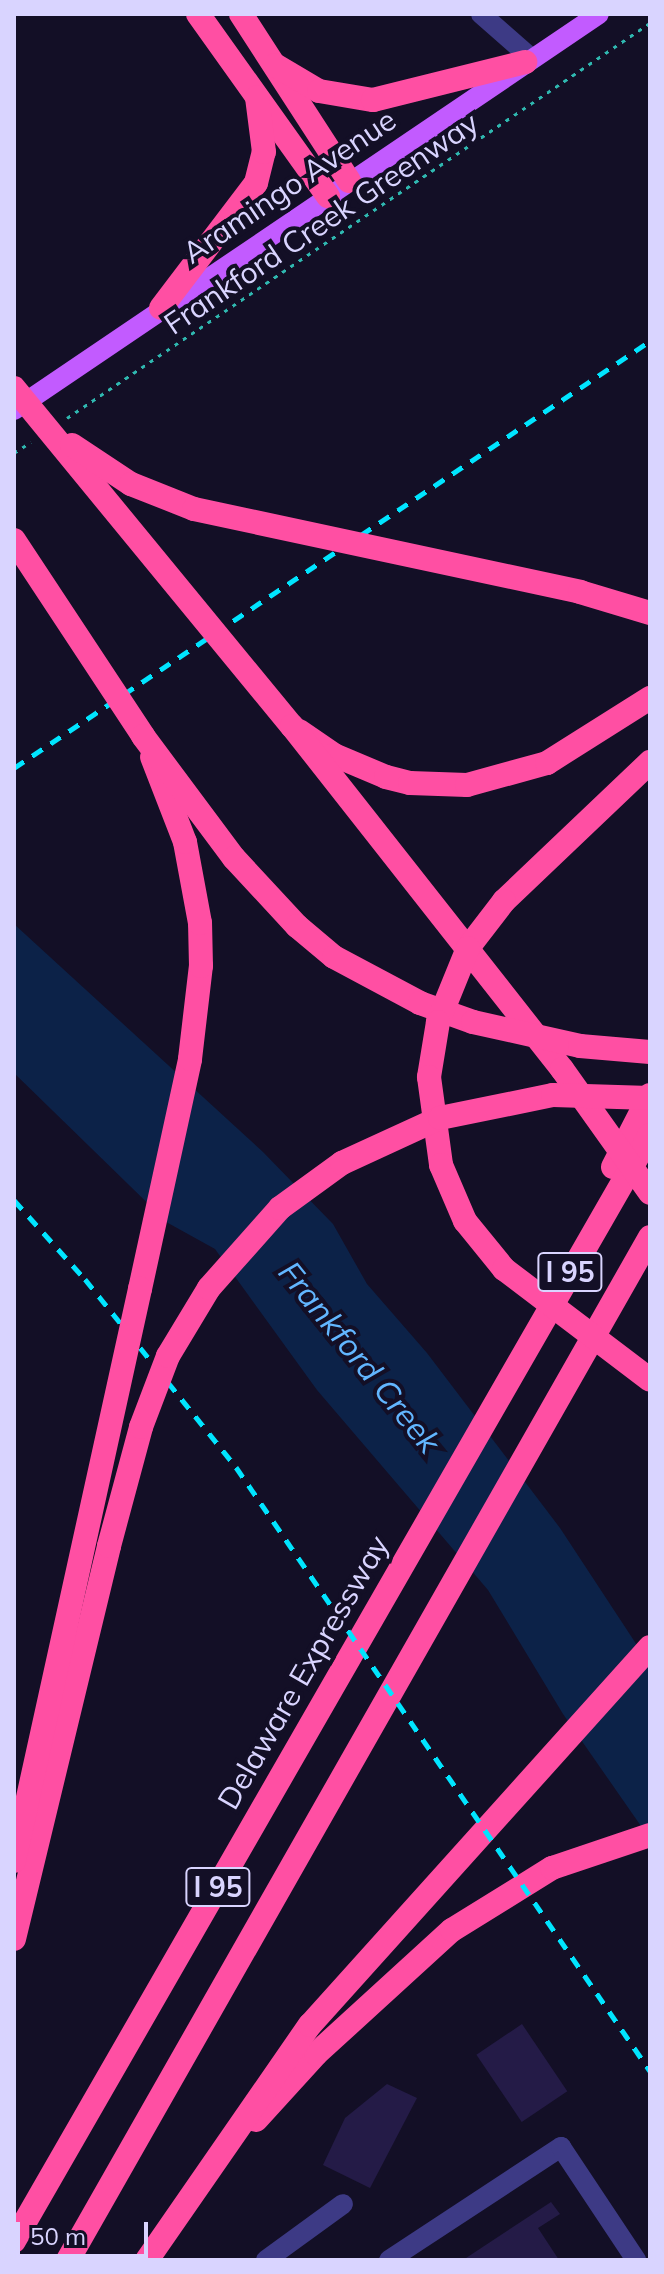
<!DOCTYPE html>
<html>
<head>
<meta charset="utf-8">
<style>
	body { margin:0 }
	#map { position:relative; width:664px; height:2274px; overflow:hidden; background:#130f26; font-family:Mulish,sans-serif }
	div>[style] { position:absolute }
	.water>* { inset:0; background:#0c2248 }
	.building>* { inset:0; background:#241b47; transform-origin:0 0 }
	.path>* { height:3px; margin-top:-1.5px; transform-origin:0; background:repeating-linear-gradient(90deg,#2fb8b0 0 4px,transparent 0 10px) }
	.minor>* { height:20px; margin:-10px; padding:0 10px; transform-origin:10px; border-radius:10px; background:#3d3a85 }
	.major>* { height:20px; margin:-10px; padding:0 10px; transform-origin:10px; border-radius:10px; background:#c25bff }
	.highway>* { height:24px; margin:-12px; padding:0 12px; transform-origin:12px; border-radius:12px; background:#ff4fa3 }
	.rail>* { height:5px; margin-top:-2.5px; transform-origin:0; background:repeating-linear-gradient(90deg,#00e5ff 0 12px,transparent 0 22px) }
	.highway-bridge>* { height:24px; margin:-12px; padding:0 12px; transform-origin:12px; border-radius:12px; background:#ff4fa3 }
	span { translate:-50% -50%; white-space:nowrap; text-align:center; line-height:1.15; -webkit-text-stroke:8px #130f26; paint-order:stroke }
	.shield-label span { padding:2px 6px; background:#130f26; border:2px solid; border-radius:6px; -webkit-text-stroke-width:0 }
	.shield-label { font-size:28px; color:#d9d4ff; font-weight:700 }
	.street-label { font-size:30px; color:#d9d4ff }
	.water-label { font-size:32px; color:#62b6ff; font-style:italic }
	.frame { position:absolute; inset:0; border:16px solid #d9d4ff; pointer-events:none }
	.scale { position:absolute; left:16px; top:2222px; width:132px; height:36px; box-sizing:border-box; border:4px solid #d9d4ff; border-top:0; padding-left:10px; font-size:24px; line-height:28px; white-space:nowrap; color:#d9d4ff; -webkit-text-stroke:6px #130f26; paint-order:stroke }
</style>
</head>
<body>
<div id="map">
	<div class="water">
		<i style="clip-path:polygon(14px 924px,263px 1152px,333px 1224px,367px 1284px,427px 1353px,560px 1528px,650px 1665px,650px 1839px,563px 1714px,488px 1590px,317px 1390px,215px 1249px,168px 1223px,14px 1073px)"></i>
	</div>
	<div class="building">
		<i style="left:522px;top:2024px;width:81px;height:55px;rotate:56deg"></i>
		<i style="clip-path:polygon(387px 2084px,417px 2098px,370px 2188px,323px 2165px,345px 2118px)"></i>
		<i style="clip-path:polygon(551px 2202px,560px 2214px,538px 2228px,559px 2260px,463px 2260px)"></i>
	</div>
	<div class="path">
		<i style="left:67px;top:418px;width:704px;rotate:-34.12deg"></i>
		<i style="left:14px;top:453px;width:20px;rotate:-33deg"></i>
	</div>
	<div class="minor">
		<i style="left:481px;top:14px;width:67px;rotate:41.3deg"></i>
		<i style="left:266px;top:2260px;width:95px;rotate:-36deg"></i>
		<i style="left:389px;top:2260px;width:206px;rotate:-33.3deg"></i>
		<i style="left:561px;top:2147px;width:136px;rotate:56.4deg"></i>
	</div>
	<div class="major">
		<i style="left:14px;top:410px;width:706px;rotate:-34.09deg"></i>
	</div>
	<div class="highway">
		<i style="left:198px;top:14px;width:224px;rotate:54.5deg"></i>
		<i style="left:241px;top:14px;width:199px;rotate:57.1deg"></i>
		<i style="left:275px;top:65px;width:51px;rotate:30.6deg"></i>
		<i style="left:319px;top:91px;width:55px;rotate:9.5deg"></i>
		<i style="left:373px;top:100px;width:157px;rotate:-14deg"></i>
		<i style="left:161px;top:308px;width:157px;rotate:-52.8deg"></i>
		<i style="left:256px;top:183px;width:32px;rotate:-76deg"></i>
		<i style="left:264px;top:152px;width:55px;rotate:-97.3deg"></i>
		<i style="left:299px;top:731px;width:42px;rotate:34.4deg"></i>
		<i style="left:334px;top:755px;width:56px;rotate:22.9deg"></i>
		<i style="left:386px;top:777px;width:25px;rotate:14deg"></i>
		<i style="left:410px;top:783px;width:57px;rotate:2deg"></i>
		<i style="left:467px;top:785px;width:83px;rotate:-15.4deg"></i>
		<i style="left:547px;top:763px;width:122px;rotate:-32.3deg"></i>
		<i style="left:504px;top:901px;width:202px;rotate:-43.6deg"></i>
		<i style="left:613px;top:1167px;width:81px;rotate:-62.8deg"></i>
		<i style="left:140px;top:1289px;width:235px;rotate:-77.7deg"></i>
		<i style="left:190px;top:1059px;width:94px;rotate:-83.3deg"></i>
		<i style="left:201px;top:966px;width:43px;rotate:-91.3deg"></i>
		<i style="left:200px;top:923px;width:82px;rotate:-100.5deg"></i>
		<i style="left:185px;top:842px;width:91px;rotate:-111.2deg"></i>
		<i style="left:14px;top:1939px;width:404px;rotate:-76.4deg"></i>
		<i style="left:256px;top:2120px;width:89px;rotate:-47.7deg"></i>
		<i style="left:316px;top:2054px;width:184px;rotate:-42.4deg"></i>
		<i style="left:452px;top:1930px;width:118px;rotate:-31.8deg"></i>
		<i style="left:552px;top:1868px;width:103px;rotate:-18.6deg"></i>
		<i style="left:14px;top:2241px;width:1276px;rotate:-60.1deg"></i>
		<i style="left:68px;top:2260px;width:1177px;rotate:-60.36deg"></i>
		<i style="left:147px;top:2260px;width:286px;rotate:-55.3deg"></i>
		<i style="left:310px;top:2025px;width:508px;rotate:-48.03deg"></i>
	</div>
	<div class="rail">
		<i style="left:14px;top:768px;width:766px;rotate:-33.88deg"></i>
		<i style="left:14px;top:1200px;width:106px;rotate:48.1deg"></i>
		<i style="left:85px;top:1279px;width:241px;rotate:51.2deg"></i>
		<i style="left:236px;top:1467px;width:732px;rotate:55.57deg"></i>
	</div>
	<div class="highway-bridge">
		<i style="left:14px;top:388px;width:438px;rotate:50.6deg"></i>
		<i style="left:292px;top:726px;width:437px;rotate:51.8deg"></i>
		<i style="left:562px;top:1069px;width:152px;rotate:54.6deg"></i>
		<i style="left:72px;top:445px;width:71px;rotate:33.5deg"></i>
		<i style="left:131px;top:484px;width:68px;rotate:21.6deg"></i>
		<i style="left:194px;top:509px;width:395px;rotate:12.1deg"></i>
		<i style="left:580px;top:592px;width:73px;rotate:16.7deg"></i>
		<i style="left:14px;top:540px;width:235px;rotate:56.6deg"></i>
		<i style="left:143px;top:736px;width:152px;rotate:53.3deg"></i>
		<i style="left:234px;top:858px;width:93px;rotate:47.2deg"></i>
		<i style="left:297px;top:926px;width:48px;rotate:40deg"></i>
		<i style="left:334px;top:957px;width:98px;rotate:28.1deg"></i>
		<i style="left:420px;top:1003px;width:56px;rotate:19.7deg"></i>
		<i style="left:473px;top:1022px;width:110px;rotate:12.6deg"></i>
		<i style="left:580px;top:1046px;width:70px;rotate:4.9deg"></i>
		<i style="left:504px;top:901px;width:59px;rotate:127.5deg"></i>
		<i style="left:468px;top:948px;width:80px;rotate:112.1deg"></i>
		<i style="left:438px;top:1022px;width:56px;rotate:99.3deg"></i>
		<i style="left:429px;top:1077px;width:89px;rotate:82.2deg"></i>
		<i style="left:441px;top:1165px;width:61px;rotate:66.8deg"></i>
		<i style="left:465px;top:1221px;width:62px;rotate:50.9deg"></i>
		<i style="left:504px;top:1269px;width:183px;rotate:37.2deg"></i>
		<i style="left:109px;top:1546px;width:123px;rotate:-74.9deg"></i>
		<i style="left:141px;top:1427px;width:76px;rotate:-69.2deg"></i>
		<i style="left:168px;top:1356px;width:79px;rotate:-58.9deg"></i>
		<i style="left:209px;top:1288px;width:107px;rotate:-48.4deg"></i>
		<i style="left:280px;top:1208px;width:77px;rotate:-36deg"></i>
		<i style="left:342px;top:1163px;width:108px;rotate:-24.7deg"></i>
		<i style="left:440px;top:1118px;width:115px;rotate:-11.5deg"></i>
		<i style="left:553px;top:1095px;width:97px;rotate:1.8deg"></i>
		<i style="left:14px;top:1861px;width:586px;rotate:-77.58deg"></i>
	</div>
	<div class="shield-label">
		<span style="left:570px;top:1272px">I 95</span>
		<span style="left:218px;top:1887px">I 95</span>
	</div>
	<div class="street-label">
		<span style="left:289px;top:186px;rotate:-34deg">Aramingo Avenue</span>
		<span style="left:321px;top:223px;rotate:-34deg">Frankford Creek Greenway</span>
		<span style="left:303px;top:1672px;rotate:-60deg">Delaware Expressway</span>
	</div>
	<div class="water-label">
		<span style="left:360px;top:1357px;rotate:51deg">Frankford Creek</span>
	</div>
	<div class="frame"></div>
	<div class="scale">50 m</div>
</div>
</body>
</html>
